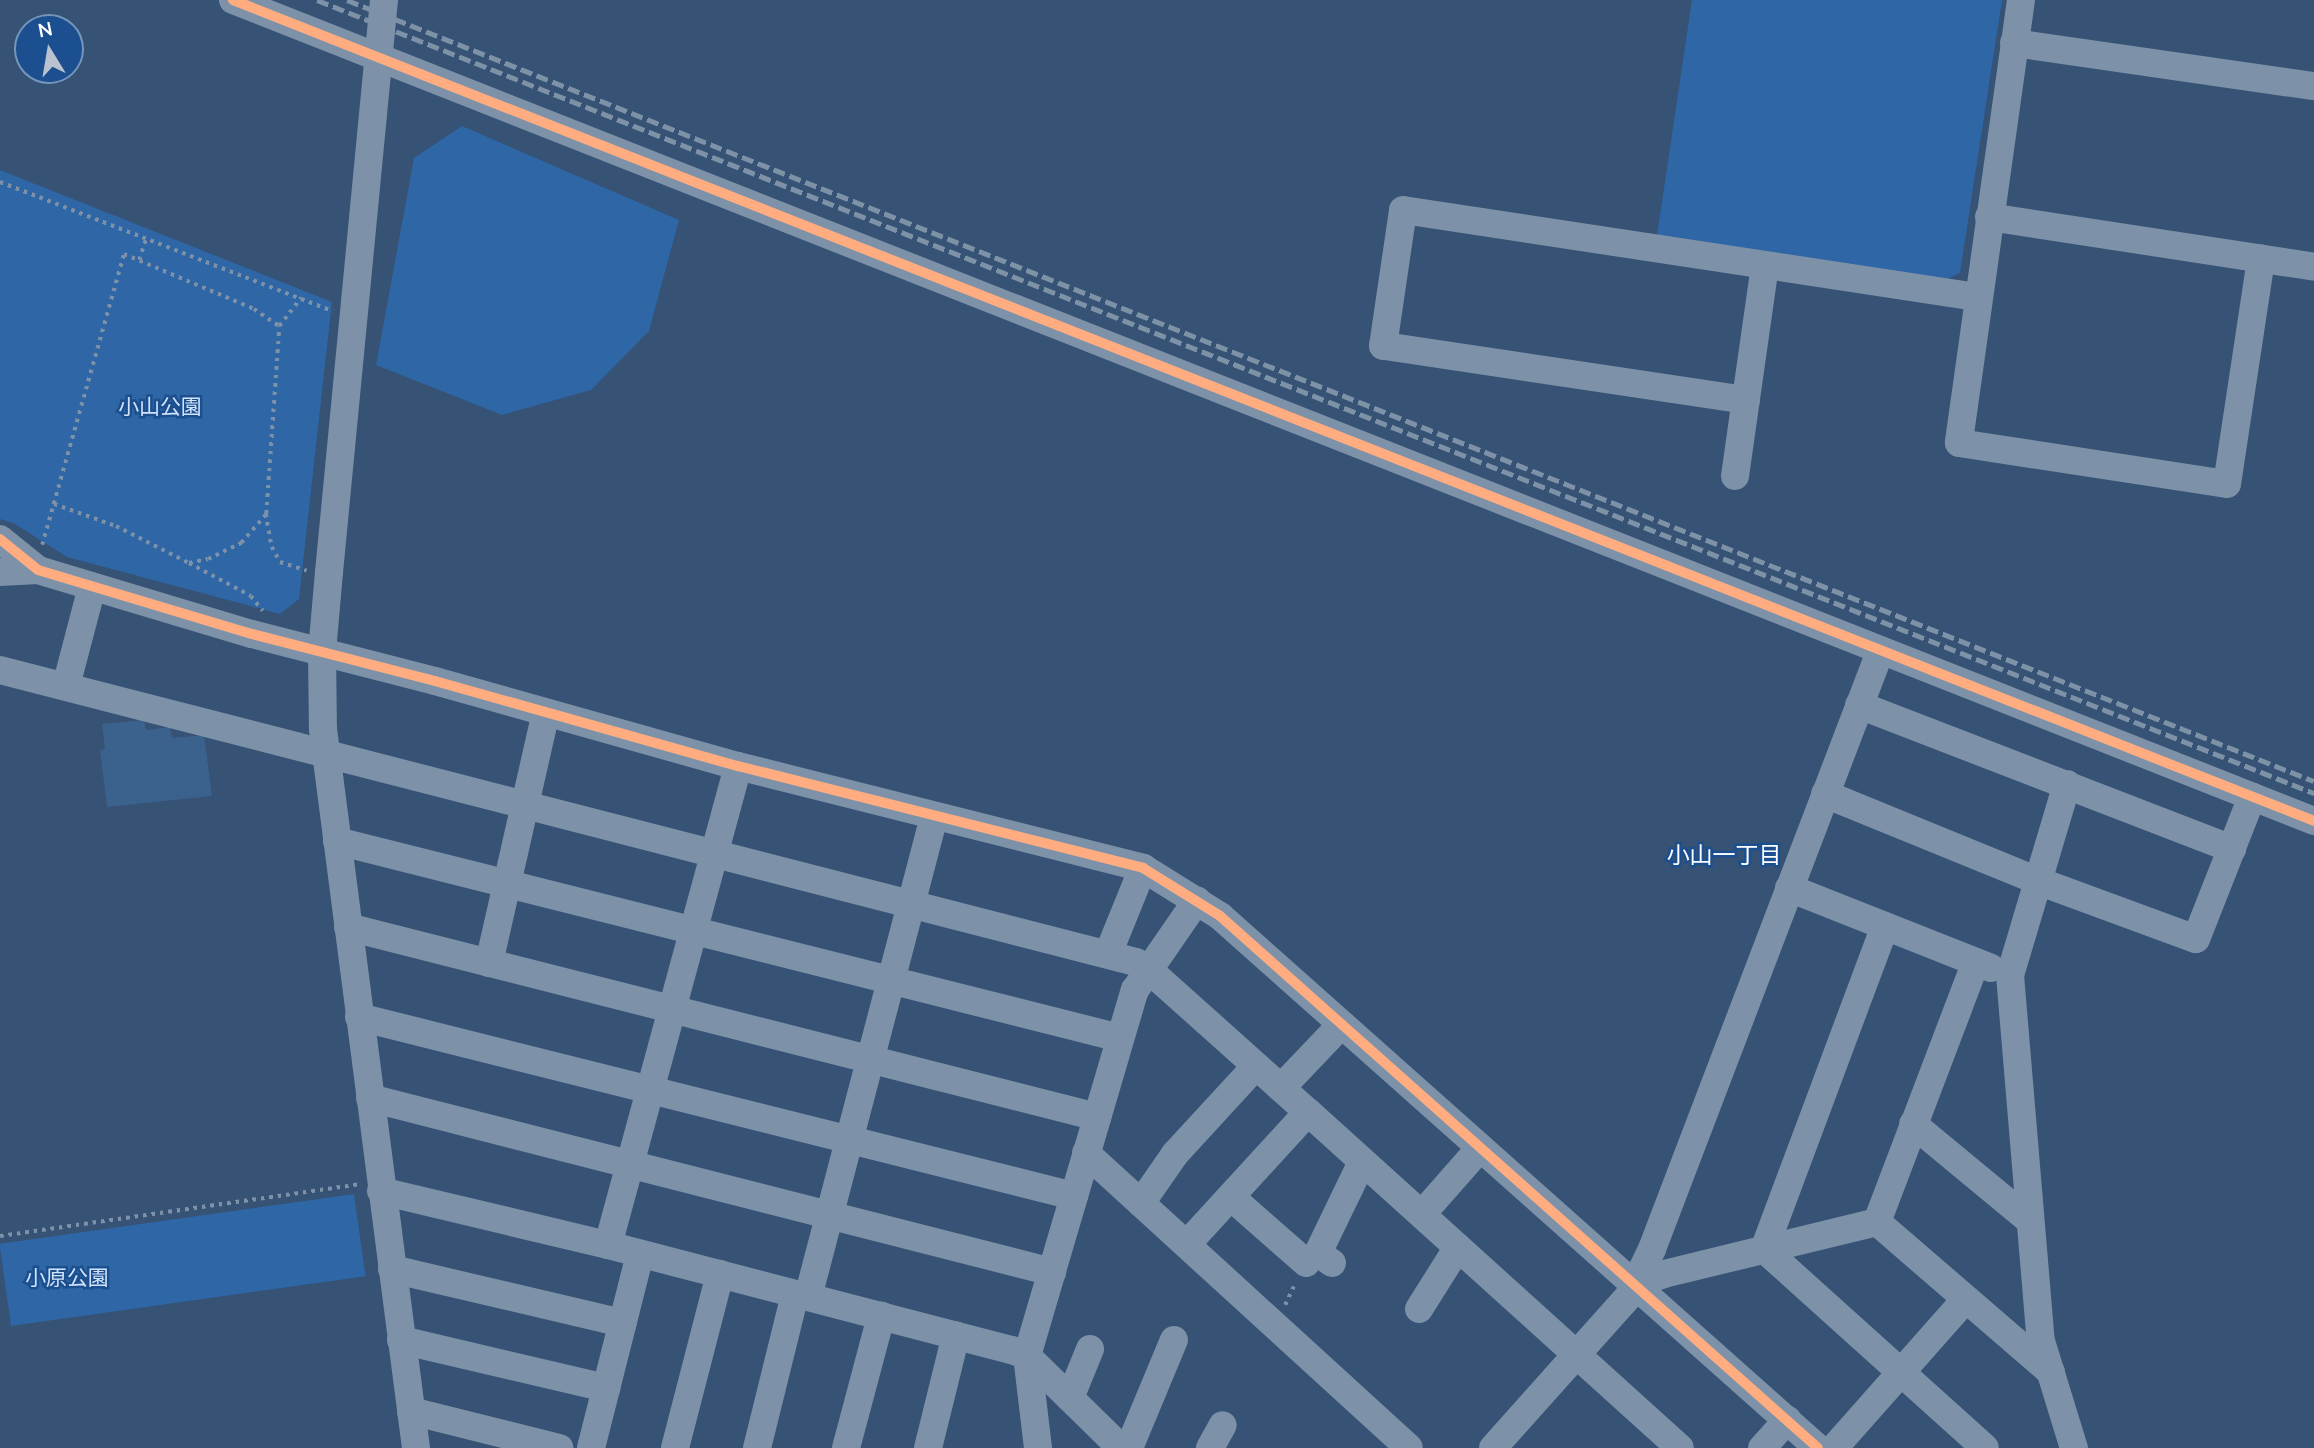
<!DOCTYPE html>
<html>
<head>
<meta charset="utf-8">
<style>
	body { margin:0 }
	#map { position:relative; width:2314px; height:1448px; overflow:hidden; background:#365274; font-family:"Nunito Sans","Noto Sans JP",sans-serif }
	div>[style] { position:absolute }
	.green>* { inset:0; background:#2f66a5; transform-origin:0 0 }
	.water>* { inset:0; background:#3b618d }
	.path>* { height:3.5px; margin-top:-1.75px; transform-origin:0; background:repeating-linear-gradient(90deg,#7d92a8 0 3.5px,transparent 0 8.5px) }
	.minor>* { height:28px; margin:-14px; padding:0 14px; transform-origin:14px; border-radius:14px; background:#7d92a8 }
	.rail>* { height:5px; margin-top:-2.5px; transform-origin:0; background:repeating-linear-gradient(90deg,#7e92a7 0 12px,transparent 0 17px) }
	.cycleway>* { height:10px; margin:-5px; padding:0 5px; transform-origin:5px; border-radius:5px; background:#ffac80 }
	span { translate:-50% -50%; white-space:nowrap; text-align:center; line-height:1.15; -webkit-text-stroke:5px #1b4f8f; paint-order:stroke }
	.park-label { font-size:21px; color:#cfe3fa }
	.neighbourhood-label { font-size:23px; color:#fff }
	.north { position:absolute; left:14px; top:14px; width:70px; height:70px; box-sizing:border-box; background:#1b4f8f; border:2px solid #7695bc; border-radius:50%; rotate:349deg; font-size:19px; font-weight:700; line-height:28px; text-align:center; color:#fff }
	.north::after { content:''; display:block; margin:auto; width:24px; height:32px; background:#b9c2ce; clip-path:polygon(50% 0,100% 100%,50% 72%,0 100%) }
</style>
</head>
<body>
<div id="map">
	<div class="green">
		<i style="clip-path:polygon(1692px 0,2002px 0,1960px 273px,1947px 279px,1657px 235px)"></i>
		<i style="clip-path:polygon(462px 126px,679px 220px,649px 331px,591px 390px,502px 415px,376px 365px,414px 158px)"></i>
		<i style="clip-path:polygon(0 170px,332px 302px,299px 599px,280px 614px,67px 557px,15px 524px,0 519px)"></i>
		<i style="left:354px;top:1194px;width:83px;height:358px;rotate:82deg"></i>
	</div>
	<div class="water">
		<i style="clip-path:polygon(144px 720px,146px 730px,170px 727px,172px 738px,204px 735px,212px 796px,107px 807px,100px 750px,105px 749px,102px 724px)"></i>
	</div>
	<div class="path">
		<i style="left:0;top:182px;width:357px;rotate:21.2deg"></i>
		<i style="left:139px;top:260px;width:22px;rotate:-72deg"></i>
		<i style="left:54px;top:504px;width:66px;rotate:19.5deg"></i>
		<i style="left:116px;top:526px;width:82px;rotate:26.9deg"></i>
		<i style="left:189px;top:563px;width:70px;rotate:28deg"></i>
		<i style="left:251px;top:596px;width:19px;rotate:51deg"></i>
		<i style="left:266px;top:514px;width:34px;rotate:80deg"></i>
		<i style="left:272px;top:547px;width:17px;rotate:62deg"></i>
		<i style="left:280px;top:562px;width:28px;rotate:18deg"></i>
		<i style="left:42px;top:545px;width:302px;rotate:-74.3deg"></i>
		<i style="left:124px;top:254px;width:141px;rotate:22.9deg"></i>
		<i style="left:254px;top:309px;width:30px;rotate:34deg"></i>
		<i style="left:189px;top:563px;width:19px;rotate:-12deg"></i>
		<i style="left:208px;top:559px;width:37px;rotate:-26deg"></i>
		<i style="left:241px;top:543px;width:38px;rotate:-49deg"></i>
		<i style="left:266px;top:514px;width:188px;rotate:-86deg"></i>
		<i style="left:279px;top:326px;width:36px;rotate:-52deg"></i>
		<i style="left:0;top:1236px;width:363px;rotate:-8.2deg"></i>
		<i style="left:1285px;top:1305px;width:23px;rotate:-65deg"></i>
	</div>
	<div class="minor">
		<i style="left:233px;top:0;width:2237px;rotate:21.53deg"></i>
		<i style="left:384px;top:0;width:575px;rotate:95.49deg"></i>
		<i style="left:329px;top:572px;width:80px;rotate:95deg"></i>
		<i style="left:322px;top:652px;width:77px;rotate:89.3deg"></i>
		<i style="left:323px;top:729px;width:725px;rotate:82.63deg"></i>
		<i style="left:2021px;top:0;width:447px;rotate:98deg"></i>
		<i style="left:1959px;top:443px;width:271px;rotate:8.7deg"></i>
		<i style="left:2227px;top:484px;width:228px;rotate:-81.4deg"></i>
		<i style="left:2014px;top:43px;width:303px;rotate:8.2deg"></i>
		<i style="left:1989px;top:217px;width:329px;rotate:8.7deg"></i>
		<i style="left:1746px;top:400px;width:367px;rotate:-171.5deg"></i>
		<i style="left:1383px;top:346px;width:137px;rotate:-81.6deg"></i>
		<i style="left:1403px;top:210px;width:581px;rotate:8.62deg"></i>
		<i style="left:1735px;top:476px;width:212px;rotate:-81.9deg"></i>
		<i style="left:0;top:539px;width:49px;rotate:39.2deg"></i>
		<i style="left:38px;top:570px;width:223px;rotate:16.7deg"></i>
		<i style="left:252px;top:634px;width:189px;rotate:14.4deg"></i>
		<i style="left:435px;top:681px;width:315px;rotate:15.7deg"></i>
		<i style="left:738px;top:766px;width:418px;rotate:14.1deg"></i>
		<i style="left:1143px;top:868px;width:91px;rotate:31.9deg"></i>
		<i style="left:1220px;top:916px;width:800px;rotate:41.66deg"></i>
		<i style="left:0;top:572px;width:38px;rotate:-3deg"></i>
		<i style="left:0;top:670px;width:1173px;rotate:14.42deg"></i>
		<i style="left:1136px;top:962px;width:15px;rotate:32deg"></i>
		<i style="left:1149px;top:970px;width:213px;rotate:41.8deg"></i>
		<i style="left:1308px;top:1112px;width:501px;rotate:42.09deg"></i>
		<i style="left:66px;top:686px;width:102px;rotate:-75.3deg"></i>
		<i style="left:1859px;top:705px;width:400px;rotate:21.1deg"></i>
		<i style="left:2067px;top:784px;width:199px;rotate:106.6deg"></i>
		<i style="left:2010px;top:975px;width:367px;rotate:85.2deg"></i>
		<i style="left:2041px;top:1341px;width:112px;rotate:72.9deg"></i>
		<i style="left:1825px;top:794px;width:230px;rotate:22.2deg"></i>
		<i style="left:2038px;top:881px;width:168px;rotate:20.2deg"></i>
		<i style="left:2196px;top:939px;width:153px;rotate:-68.5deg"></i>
		<i style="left:337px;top:841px;width:807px;rotate:14.12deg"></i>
		<i style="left:1789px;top:888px;width:217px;rotate:21.6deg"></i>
		<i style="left:1885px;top:926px;width:345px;rotate:110.5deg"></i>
		<i style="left:1764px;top:1249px;width:297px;rotate:42deg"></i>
		<i style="left:348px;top:927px;width:773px;rotate:14.23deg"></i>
		<i style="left:1108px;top:954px;width:93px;rotate:-67.9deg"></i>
		<i style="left:489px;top:963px;width:256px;rotate:-77.2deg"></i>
		<i style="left:359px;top:1017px;width:737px;rotate:14.06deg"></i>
		<i style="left:1281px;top:1088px;width:88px;rotate:-46.4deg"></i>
		<i style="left:370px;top:1098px;width:704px;rotate:14.31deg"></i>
		<i style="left:1913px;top:1124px;width:151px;rotate:39.6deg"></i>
		<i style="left:1086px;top:1153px;width:437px;rotate:42.4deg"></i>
		<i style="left:381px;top:1191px;width:233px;rotate:13.4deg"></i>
		<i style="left:608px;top:1245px;width:417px;rotate:14.6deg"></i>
		<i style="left:1012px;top:1350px;width:16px;rotate:22deg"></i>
		<i style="left:1027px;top:1356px;width:132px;rotate:44.4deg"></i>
		<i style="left:1231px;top:1197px;width:100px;rotate:41.3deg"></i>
		<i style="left:1141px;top:1203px;width:60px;rotate:-55.2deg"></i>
		<i style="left:1175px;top:1154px;width:118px;rotate:-47.4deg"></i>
		<i style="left:1422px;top:1214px;width:88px;rotate:-48.7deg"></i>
		<i style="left:1877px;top:1222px;width:278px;rotate:-69.2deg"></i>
		<i style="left:1187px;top:1244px;width:179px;rotate:-47.5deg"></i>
		<i style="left:608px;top:1245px;width:496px;rotate:-74.8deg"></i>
		<i style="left:1332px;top:1263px;width:17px;rotate:-144deg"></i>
		<i style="left:1318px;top:1253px;width:101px;rotate:-64.2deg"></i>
		<i style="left:392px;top:1269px;width:237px;rotate:13.2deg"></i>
		<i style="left:1635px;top:1284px;width:31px;rotate:-19deg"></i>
		<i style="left:1664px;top:1274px;width:219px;rotate:-13.7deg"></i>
		<i style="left:1877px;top:1222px;width:230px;rotate:40.8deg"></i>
		<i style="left:808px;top:1297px;width:497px;rotate:-75.3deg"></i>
		<i style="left:1419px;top:1309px;width:73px;rotate:-57.8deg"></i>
		<i style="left:401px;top:1340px;width:211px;rotate:13.2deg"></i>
		<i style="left:1070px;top:1398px;width:53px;rotate:-67.8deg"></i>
		<i style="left:411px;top:1411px;width:153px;rotate:14deg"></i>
		<i style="left:591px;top:1448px;width:200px;rotate:-75.8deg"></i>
		<i style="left:675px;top:1448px;width:180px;rotate:-75.5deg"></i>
		<i style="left:757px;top:1448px;width:158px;rotate:-76.1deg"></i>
		<i style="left:846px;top:1448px;width:137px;rotate:-75.1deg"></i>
		<i style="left:928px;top:1448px;width:116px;rotate:-76.1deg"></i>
		<i style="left:1038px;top:1448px;width:93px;rotate:-96.8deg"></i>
		<i style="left:1027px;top:1356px;width:382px;rotate:-73.6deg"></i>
		<i style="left:1135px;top:990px;width:109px;rotate:-55.4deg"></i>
		<i style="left:1129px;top:1448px;width:117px;rotate:-67.4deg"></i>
		<i style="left:1210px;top:1448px;width:26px;rotate:-61deg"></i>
		<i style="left:1493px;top:1448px;width:203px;rotate:-48.2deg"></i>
		<i style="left:1628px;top:1297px;width:15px;rotate:-62deg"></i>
		<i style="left:1635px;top:1284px;width:39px;rotate:-64deg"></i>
		<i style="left:1652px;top:1249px;width:639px;rotate:-69.1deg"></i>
		<i style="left:1762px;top:1448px;width:38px;rotate:-48deg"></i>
		<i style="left:1834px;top:1448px;width:198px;rotate:-48.5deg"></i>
	</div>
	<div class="rail">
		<i style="left:317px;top:0;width:2149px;rotate:21.66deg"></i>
		<i style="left:347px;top:0;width:2116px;rotate:21.66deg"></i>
	</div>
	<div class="cycleway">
		<i style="left:233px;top:0;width:2237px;rotate:21.53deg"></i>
		<i style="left:0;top:539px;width:49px;rotate:39.2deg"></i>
		<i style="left:38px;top:570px;width:223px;rotate:16.7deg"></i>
		<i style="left:252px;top:634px;width:189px;rotate:14.4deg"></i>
		<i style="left:435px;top:681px;width:315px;rotate:15.7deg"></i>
		<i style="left:738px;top:766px;width:418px;rotate:14.1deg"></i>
		<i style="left:1143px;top:868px;width:91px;rotate:31.9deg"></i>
		<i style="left:1220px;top:916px;width:800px;rotate:41.66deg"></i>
	</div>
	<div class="park-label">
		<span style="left:160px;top:407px">小山公園</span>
		<span style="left:67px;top:1278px">小原公園</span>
	</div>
	<div class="neighbourhood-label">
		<span style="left:1724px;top:856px">小山一丁目</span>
	</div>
	<div class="north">N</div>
</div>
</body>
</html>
